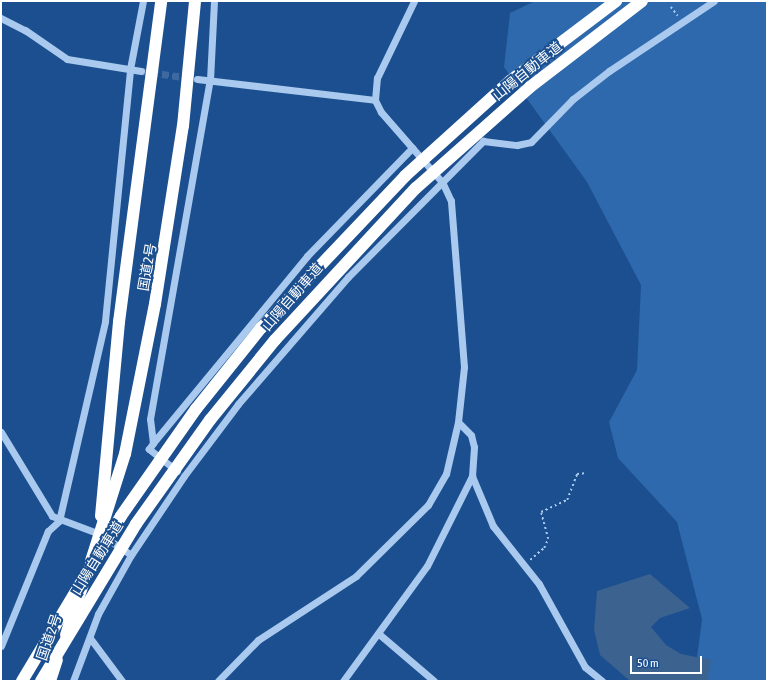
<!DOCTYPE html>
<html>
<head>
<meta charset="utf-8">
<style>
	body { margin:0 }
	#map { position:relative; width:768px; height:682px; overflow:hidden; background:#1b4f8f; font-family:"Asap Condensed","Noto Sans JP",sans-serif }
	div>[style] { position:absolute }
	.green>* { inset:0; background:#2e69ad }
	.water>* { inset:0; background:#3c6290 }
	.minor-tunnel>* { height:7px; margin-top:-3.5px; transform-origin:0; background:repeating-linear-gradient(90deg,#3d69a0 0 7px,transparent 0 10.5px) }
	.path>* { height:1.5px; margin-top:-0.75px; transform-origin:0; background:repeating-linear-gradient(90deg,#a9c9ee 0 2px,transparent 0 5px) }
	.minor>* { height:7px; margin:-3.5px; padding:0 3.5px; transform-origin:3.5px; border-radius:3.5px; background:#a9c9ee }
	.highway>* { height:12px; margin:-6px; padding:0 6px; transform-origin:6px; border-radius:6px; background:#fff }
	.highway-bridge>* { height:12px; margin:-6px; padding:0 6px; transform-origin:6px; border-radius:6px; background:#fff }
	span { translate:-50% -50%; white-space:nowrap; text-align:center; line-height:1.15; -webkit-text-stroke:4px #1b4f8f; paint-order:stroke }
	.street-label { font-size:14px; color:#fff }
	.frame { position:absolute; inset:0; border:2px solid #fff; pointer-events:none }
	.scale { position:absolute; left:630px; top:656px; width:72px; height:18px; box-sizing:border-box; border:2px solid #fff; border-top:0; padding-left:5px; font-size:12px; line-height:14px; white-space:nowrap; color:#fff; -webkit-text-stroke:3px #1b4f8f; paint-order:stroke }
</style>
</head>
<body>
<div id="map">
	<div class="green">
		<i style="clip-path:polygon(535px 1px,767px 1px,767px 681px,694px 681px,702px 619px,677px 522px,618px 458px,609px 422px,637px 370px,641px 285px,587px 182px,504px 67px,510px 13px)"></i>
	</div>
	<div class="water">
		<i style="clip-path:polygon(650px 574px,690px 608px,660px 618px,651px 627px,666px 645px,681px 654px,711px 660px,707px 681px,630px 681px,600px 655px,594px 630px,597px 591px)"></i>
	</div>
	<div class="minor-tunnel">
		<i style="left:141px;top:71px;width:50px;rotate:8deg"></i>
	</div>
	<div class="path">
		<i style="left:671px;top:7px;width:11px;rotate:52deg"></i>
		<i style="left:530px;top:560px;width:18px;rotate:-41deg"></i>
		<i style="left:544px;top:548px;width:10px;rotate:-66deg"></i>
		<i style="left:548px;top:539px;width:28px;rotate:-105deg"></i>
		<i style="left:541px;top:512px;width:29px;rotate:-25deg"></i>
		<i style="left:567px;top:500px;width:28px;rotate:-69deg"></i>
		<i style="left:577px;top:474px;width:10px;rotate:-6deg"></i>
	</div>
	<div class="minor">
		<i style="left:1px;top:18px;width:27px;rotate:27deg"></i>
		<i style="left:25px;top:30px;width:51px;rotate:34.6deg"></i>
		<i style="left:67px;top:59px;width:75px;rotate:9.2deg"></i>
		<i style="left:197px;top:79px;width:179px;rotate:6.7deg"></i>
		<i style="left:1px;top:432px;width:98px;rotate:58.7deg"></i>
		<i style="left:52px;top:516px;width:51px;rotate:20.6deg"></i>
		<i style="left:100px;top:534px;width:37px;rotate:34deg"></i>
		<i style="left:153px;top:443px;width:24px;rotate:-97deg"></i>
		<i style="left:150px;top:419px;width:344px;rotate:-80deg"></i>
		<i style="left:210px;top:80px;width:79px;rotate:-87.1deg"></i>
		<i style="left:177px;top:471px;width:36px;rotate:-142deg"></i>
		<i style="left:149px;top:449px;width:7px;rotate:-56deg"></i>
		<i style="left:153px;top:443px;width:242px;rotate:-50.5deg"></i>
		<i style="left:307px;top:256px;width:151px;rotate:-45.8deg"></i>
		<i style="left:472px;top:476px;width:54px;rotate:67.2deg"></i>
		<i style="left:493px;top:526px;width:74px;rotate:51.6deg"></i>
		<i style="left:539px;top:584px;width:95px;rotate:61deg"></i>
		<i style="left:585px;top:667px;width:22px;rotate:39deg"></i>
		<i style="left:379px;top:634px;width:72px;rotate:40.5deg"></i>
		<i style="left:90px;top:638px;width:54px;rotate:53.3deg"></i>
		<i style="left:1px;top:646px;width:124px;rotate:-67.8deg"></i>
		<i style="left:48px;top:531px;width:15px;rotate:-42deg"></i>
		<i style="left:59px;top:521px;width:205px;rotate:-77deg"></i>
		<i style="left:105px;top:321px;width:253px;rotate:-84.3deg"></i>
		<i style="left:130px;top:69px;width:69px;rotate:-79.2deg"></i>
		<i style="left:73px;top:681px;width:72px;rotate:-69.5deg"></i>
		<i style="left:98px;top:614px;width:68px;rotate:-60.8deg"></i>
		<i style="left:131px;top:555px;width:95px;rotate:-56.1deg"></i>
		<i style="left:184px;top:476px;width:90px;rotate:-53.1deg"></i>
		<i style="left:238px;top:404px;width:168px;rotate:-49.1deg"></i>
		<i style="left:348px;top:277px;width:192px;rotate:-45.2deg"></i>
		<i style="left:483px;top:141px;width:34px;rotate:7deg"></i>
		<i style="left:517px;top:145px;width:14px;rotate:-12deg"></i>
		<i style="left:531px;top:142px;width:60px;rotate:-45.7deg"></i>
		<i style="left:573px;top:99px;width:46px;rotate:-37.9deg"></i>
		<i style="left:609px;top:71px;width:126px;rotate:-33.7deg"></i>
		<i style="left:218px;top:681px;width:57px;rotate:-45.7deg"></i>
		<i style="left:258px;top:640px;width:117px;rotate:-33.1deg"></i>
		<i style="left:356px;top:576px;width:101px;rotate:-44.6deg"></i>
		<i style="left:428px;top:505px;width:36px;rotate:-60deg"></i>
		<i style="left:446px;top:474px;width:53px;rotate:-77deg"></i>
		<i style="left:458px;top:422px;width:55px;rotate:-83.8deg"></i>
		<i style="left:464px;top:367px;width:167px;rotate:-94.5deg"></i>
		<i style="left:451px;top:201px;width:21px;rotate:-115deg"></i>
		<i style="left:442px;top:182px;width:93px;rotate:-131.1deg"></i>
		<i style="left:381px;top:112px;width:13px;rotate:-117deg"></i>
		<i style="left:375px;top:100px;width:22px;rotate:-85deg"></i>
		<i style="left:377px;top:78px;width:85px;rotate:-64.3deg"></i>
		<i style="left:343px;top:681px;width:142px;rotate:-53.9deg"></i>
		<i style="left:427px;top:566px;width:101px;rotate:-63.4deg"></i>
		<i style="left:472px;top:476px;width:29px;rotate:-86deg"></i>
		<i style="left:474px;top:447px;width:12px;rotate:-104deg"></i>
		<i style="left:471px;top:435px;width:18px;rotate:-135deg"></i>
	</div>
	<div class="highway">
		<i style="left:510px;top:81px;width:133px;rotate:-37deg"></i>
		<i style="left:530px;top:87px;width:141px;rotate:-37.5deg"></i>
		<i style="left:101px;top:516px;width:195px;rotate:-84.7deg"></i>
		<i style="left:119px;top:322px;width:324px;rotate:-82.5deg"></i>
		<i style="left:91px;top:561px;width:112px;rotate:-72.4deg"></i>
		<i style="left:125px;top:454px;width:153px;rotate:-78.7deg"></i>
		<i style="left:155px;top:304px;width:180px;rotate:-81.1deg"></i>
		<i style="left:183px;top:126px;width:126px;rotate:-84.5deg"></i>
		<i style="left:66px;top:635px;width:54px;rotate:-71.6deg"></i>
		<i style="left:50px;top:681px;width:22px;rotate:-72deg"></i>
	</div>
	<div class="highway-bridge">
		<i style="left:22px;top:681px;width:192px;rotate:-59deg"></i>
		<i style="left:121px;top:516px;width:131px;rotate:-55deg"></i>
		<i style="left:196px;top:409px;width:104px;rotate:-51.3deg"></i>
		<i style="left:261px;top:328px;width:209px;rotate:-46.5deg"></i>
		<i style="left:405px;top:176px;width:142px;rotate:-42.1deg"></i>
		<i style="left:41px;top:681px;width:184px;rotate:-58.8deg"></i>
		<i style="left:136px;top:524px;width:128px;rotate:-54.6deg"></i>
		<i style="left:210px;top:420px;width:103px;rotate:-50.9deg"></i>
		<i style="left:275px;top:340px;width:207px;rotate:-47.2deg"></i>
		<i style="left:416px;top:188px;width:152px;rotate:-41.5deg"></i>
	</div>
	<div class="street-label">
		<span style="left:527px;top:71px;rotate:-39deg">山陽自動車道</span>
		<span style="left:147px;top:267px;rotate:-80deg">国道2号</span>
		<span style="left:292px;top:297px;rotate:-49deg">山陽自動車道</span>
		<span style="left:97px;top:558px;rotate:-58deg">山陽自動車道</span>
		<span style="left:49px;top:637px;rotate:-71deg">国道2号</span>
	</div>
	<div class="frame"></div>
	<div class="scale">50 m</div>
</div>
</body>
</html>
